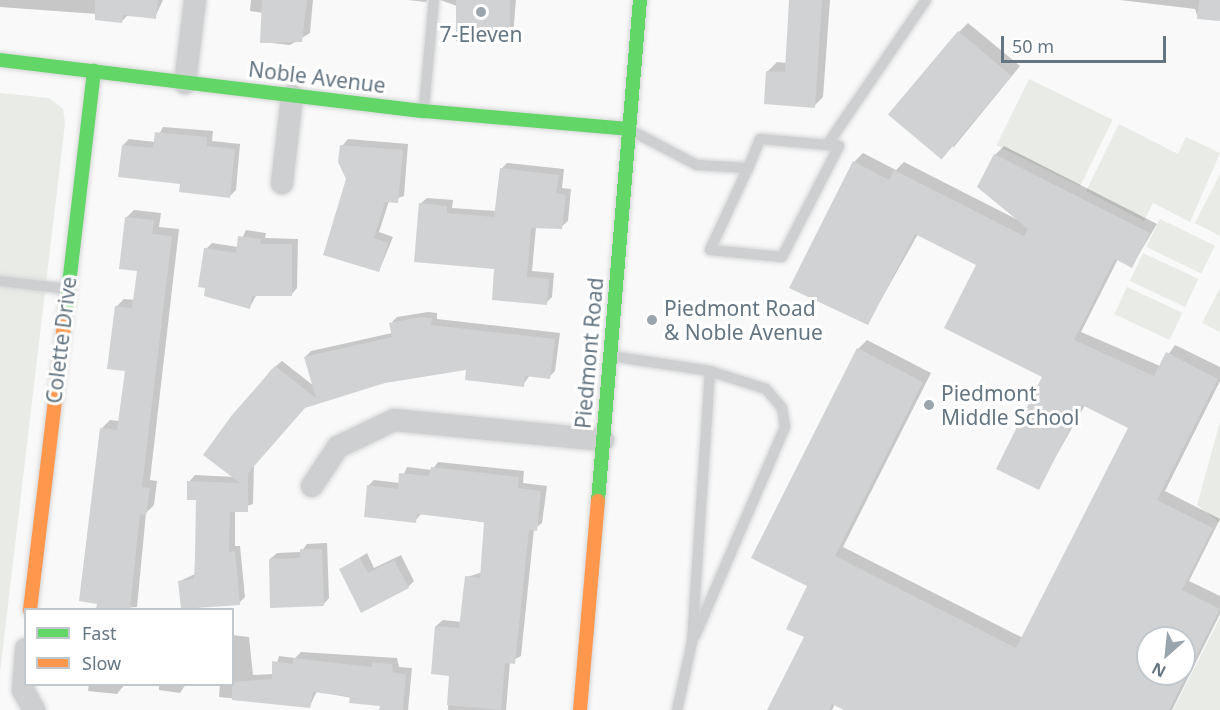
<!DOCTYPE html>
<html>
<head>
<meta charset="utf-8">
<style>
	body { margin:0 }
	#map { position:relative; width:1220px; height:710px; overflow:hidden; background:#f9f9f9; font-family:"Noto Sans",sans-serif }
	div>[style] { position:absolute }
	.green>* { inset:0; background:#e8ebe6; transform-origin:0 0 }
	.shadow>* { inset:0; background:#0003 }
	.building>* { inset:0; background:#d0d2d3; transform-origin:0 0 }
	.roads { filter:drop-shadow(0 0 2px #d5d6d7) drop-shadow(0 0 2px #d5d6d7) }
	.lane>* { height:10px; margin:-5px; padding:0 5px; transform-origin:5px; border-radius:5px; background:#cecfd0 }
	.street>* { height:22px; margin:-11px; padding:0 11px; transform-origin:11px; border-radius:11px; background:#cecfd0 }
	.fast>* { height:14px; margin:-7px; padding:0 7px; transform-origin:7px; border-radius:7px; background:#63d668 }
	.slow>* { height:14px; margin:-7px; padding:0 7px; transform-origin:7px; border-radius:7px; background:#ff974d }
	.dots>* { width:16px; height:16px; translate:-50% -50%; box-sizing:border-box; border:3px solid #fff; border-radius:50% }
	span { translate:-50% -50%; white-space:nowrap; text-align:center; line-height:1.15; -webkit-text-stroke:6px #fff; paint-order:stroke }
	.poi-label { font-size:21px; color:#657683 }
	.left { translate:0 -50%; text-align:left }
	.street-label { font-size:21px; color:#657683 }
	.legend { position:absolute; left:24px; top:608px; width:210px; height:78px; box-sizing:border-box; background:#fff; border:2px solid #c1c8cd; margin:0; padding:8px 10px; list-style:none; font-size:18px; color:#657683 }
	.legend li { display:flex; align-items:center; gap:12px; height:30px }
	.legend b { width:30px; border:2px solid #c1c8cd }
	.north { position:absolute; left:1136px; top:626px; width:60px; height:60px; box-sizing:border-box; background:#fff; border:2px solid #c1c8cd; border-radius:50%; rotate:207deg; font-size:16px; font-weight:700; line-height:24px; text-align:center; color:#657683 }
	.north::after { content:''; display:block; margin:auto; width:21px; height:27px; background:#99a4ac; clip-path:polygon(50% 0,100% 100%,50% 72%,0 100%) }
	.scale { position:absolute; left:1001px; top:36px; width:165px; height:27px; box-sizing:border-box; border:3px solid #657683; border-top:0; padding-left:8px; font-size:18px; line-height:21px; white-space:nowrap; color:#657683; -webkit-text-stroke:4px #fff; paint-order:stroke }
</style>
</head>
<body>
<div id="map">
	<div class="green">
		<i style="left:1029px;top:79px;width:93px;height:74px;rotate:26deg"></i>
		<i style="clip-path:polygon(0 93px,49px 98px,63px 109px,65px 123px,0 672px)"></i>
		<i style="clip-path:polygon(1119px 124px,1178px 154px,1186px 137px,1220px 153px,1190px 222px,1153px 203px,1144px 221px,1086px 191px)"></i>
		<i style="clip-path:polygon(1220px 174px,1220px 236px,1195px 223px)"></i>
		<i style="left:1160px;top:219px;width:61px;height:31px;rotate:26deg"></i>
		<i style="left:1143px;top:253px;width:61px;height:31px;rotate:25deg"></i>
		<i style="left:1127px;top:287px;width:61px;height:30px;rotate:25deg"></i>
		<i style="clip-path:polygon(1220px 288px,1220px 332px,1202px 323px)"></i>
		<i style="clip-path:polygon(1220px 422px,1220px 523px,1197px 505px)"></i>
		<i style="clip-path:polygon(1220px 618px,1220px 710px,1173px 710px)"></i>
	</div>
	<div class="shadow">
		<i style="clip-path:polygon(0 0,163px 0,155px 17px,127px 16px,121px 22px,97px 14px,0 7px)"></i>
		<i style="clip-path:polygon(251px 0,313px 0,310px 33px,290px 45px,262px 42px,263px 13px,250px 11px)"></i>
		<i style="clip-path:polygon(408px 0,428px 0,426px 2px)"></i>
		<i style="clip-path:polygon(440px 0,516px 0,513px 36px,505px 44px,457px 6px)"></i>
		<i style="clip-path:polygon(791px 0,830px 0,823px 97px,814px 106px,767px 72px,777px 62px,787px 63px)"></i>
		<i style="clip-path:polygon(1120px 0,1220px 0,1220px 20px,1198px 18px,1195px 9px)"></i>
		<i style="clip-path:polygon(968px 23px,1020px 66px,953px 148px,959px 32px)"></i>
		<i style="clip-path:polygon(163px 127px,213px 131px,212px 141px,240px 144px,236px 190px,230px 196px,182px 183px,123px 145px,129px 139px,155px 142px)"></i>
		<i style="clip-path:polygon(348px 139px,408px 144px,404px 196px,389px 201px,379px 232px,393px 237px,379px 271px,348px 178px,342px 146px)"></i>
		<i style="clip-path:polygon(evenodd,1004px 146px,1157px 224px,1132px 266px,1118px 259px,1081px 332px,1160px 366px,1175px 345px,1220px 367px,1220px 381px,1165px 491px,1220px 519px,1189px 581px,1220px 596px,1220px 614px,1172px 710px,847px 710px,835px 704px,832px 710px,769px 710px,806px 636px,809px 585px,858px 349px,867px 340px,931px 373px,843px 547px,1023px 638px,1130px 427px,1085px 405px,1038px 488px,1044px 377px,978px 264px,918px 234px,868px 323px,854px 162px,863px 153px,896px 170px,904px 162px,1018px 220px,995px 155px,1004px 146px,1148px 638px,1184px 638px,1184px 674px,1148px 674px,1148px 638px)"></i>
		<i style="clip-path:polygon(507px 163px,564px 169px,562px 188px,571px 189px,568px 221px,561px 227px,536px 227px,532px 271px,554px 273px,552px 297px,546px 303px,420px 204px,427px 198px,453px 200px,452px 208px,496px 211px,501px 169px)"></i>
		<i style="clip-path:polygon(134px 210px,161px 213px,159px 227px,179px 229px,150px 480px,157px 481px,154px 505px,146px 513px,137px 607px,98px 610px,99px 602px,81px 600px,102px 428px,110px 420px,119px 421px,127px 370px,116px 307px,124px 299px,135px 300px,138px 270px,126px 218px)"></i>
		<i style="clip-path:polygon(246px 230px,266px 233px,265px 238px,298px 239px,297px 288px,291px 295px,257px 294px,250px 307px,206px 249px,212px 243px,238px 247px)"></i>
		<i style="clip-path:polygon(428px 312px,437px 313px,437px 319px,560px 333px,555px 371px,549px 377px,530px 375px,523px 385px,468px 368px,384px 381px,305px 406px,254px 465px,253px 504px,235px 510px,235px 546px,240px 546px,245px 597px,239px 603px,183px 609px,180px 581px,195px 574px,197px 499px,189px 482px,195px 475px,235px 477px,205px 455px,271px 370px,282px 361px,314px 386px,305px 357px,311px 351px,392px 333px,391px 323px,397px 317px)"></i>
		<i style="clip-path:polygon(438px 462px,524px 471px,523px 483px,547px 486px,542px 523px,534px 529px,521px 656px,510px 662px,506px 710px,448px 710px,450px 674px,436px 626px,443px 620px,462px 622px,467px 577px,483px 572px,488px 523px,422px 513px,415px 521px,368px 486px,374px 480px,400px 483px,407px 467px,432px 470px)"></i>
		<i style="clip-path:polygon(327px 543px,329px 598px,323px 605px,270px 559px,277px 553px,301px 552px,307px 544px)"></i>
		<i style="clip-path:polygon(367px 553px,374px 568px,401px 555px,414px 581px,408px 587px,341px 569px)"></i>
		<i style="clip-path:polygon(232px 635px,249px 637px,253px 675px,274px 674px,279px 656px,295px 658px,301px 652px,397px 658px,399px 667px,412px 668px,408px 710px,381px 710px,381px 704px,317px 691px,310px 706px,219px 697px,220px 684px,232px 684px)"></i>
		<i style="clip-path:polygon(89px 684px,125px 684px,117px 694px,88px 691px)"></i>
		<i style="clip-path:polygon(159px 684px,186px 684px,180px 693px,159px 690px)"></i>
	</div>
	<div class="building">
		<i style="clip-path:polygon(95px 0,158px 0,156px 19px,123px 15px,122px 23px,95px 20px)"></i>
		<i style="clip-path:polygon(262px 0,307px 0,302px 42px,260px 43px)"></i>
		<i style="left:456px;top:0;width:54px;height:41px"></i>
		<i style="clip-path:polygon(789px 0,822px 0,815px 108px,764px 104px,766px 71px,785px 72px)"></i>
		<i style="clip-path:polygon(1199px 0,1220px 0,1220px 21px,1197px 19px)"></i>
		<i style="left:958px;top:31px;width:70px;height:109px;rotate:40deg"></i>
		<i style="clip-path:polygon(155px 132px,207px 137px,207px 146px,235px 149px,230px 198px,179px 192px,180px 184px,118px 177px,122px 145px,153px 148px)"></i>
		<i style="clip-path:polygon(340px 145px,403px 150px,398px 203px,385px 202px,374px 238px,388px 243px,379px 272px,323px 255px,346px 179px,338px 162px)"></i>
		<i style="clip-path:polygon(evenodd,994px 154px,1150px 233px,1132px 268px,1115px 259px,1074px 340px,1154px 376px,1166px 352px,1218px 379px,1157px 500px,1213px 528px,1182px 590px,1220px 609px,1169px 710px,844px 710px,832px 704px,829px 710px,767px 710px,804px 637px,786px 629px,807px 586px,751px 558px,857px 348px,923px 382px,835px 556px,1016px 648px,1128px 428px,1082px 405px,1039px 490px,996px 469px,1042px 377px,944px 328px,976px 265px,915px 234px,868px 325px,789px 288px,853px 161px,889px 180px,894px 170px,1024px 236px,1028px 229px,977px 187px,994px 154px,1148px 638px,1184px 638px,1184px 674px,1148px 674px,1148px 638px)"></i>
		<i style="clip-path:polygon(500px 168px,559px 175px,556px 193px,566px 195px,562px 229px,531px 228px,527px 277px,549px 279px,547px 305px,492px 300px,494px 269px,414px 262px,419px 203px,447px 206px,447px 213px,494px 217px)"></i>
		<i style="clip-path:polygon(125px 217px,154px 220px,152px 234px,172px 236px,142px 487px,150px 488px,146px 515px,140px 514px,130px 609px,96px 609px,97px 604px,79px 601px,100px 428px,117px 430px,125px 371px,107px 369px,115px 306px,132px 308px,137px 271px,119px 269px)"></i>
		<i style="clip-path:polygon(238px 236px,261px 239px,260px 244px,292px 244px,292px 296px,252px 296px,250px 309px,204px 296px,205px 288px,198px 287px,204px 248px,236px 253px)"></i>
		<i style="clip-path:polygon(421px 317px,432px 318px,431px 325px,555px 339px,550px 379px,525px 376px,524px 387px,465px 380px,466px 370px,385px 383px,305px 408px,248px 473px,248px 512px,230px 512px,229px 552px,235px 551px,240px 605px,181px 609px,178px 581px,194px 579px,195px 557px,196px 500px,187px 500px,187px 481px,240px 483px,203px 455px,232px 415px,275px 366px,316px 398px,304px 357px,392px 337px,389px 323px)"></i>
		<i style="clip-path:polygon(431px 467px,519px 477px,518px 488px,541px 491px,537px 531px,529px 530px,515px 664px,505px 663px,501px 710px,447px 705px,449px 676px,431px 674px,435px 626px,459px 628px,465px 576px,480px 578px,484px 522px,417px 514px,416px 523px,364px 517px,367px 485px,398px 489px,399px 473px,429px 476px)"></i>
		<i style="clip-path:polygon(300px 549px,322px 549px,324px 606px,270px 608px,269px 559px,300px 558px)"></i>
		<i style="clip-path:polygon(360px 558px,368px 573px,394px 560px,409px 588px,361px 613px,339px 569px)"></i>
		<i style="clip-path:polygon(293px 658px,372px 667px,372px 662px,392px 664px,393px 673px,406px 674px,403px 710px,379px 710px,380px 706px,349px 703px,350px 697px,313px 692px,310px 708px,232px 700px,232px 682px,272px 679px,272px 661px,293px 664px)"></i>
	</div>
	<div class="roads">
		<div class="lane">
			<i style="left:424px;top:107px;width:107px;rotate:-84.7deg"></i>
			<i style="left:632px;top:131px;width:73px;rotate:27.6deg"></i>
			<i style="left:697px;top:165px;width:51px;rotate:3.4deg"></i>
			<i style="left:748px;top:168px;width:90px;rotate:114.9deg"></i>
			<i style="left:710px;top:250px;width:72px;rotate:5.6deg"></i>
			<i style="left:782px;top:257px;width:125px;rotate:-62.8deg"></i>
			<i style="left:839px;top:146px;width:79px;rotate:-174.9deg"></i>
			<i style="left:760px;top:139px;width:31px;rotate:112deg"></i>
			<i style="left:827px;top:145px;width:176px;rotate:-55.7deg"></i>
			<i style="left:0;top:281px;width:67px;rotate:6.8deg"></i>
			<i style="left:611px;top:356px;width:100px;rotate:8.6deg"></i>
			<i style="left:710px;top:371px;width:272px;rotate:93.8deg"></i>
			<i style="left:692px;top:642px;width:70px;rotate:102.4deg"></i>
			<i style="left:695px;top:636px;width:228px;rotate:-66.7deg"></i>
			<i style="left:785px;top:427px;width:19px;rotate:-99deg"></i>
			<i style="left:782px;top:408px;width:25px;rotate:-130deg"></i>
			<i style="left:766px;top:389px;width:59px;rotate:-162.2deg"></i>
		</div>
		<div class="street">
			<i style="left:185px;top:83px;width:84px;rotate:-83.1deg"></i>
			<i style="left:282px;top:183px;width:88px;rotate:-83.4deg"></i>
			<i style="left:312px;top:486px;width:47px;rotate:-56.3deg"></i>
			<i style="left:338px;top:447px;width:62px;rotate:-25.7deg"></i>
			<i style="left:394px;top:420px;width:210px;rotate:5.5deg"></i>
			<i style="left:26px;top:649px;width:41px;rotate:94.2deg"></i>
			<i style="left:23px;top:690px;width:23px;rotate:61deg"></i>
		</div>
		<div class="fast">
			<i style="left:0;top:60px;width:426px;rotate:6.9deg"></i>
			<i style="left:423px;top:111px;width:207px;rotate:5deg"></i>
			<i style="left:65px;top:318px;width:249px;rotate:-83.3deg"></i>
			<i style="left:598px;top:501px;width:503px;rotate:-85.21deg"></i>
		</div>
		<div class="slow">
			<i style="left:30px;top:610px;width:294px;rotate:-83.2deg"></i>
			<i style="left:580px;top:710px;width:210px;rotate:-85.1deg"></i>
		</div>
	</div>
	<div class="dots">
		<i style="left:481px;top:12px;background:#99a4ac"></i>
		<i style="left:652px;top:320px;background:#99a4ac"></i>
		<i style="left:929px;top:405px;background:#99a4ac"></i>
	</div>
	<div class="poi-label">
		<span style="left:481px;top:34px">7-Eleven</span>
		<span class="left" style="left:664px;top:320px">Piedmont Road<br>&amp; Noble Avenue</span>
		<span class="left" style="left:941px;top:405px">Piedmont<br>Middle School</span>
	</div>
	<div class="street-label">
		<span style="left:317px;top:77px;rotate:7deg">Noble Avenue</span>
		<span style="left:61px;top:340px;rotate:-83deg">Colette Drive</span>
		<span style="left:589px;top:353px;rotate:-85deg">Piedmont Road</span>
	</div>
	<ul class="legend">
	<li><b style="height:8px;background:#63d668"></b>Fast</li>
	<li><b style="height:8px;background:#ff974d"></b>Slow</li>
	</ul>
	<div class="north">N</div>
	<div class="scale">50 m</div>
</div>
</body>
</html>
